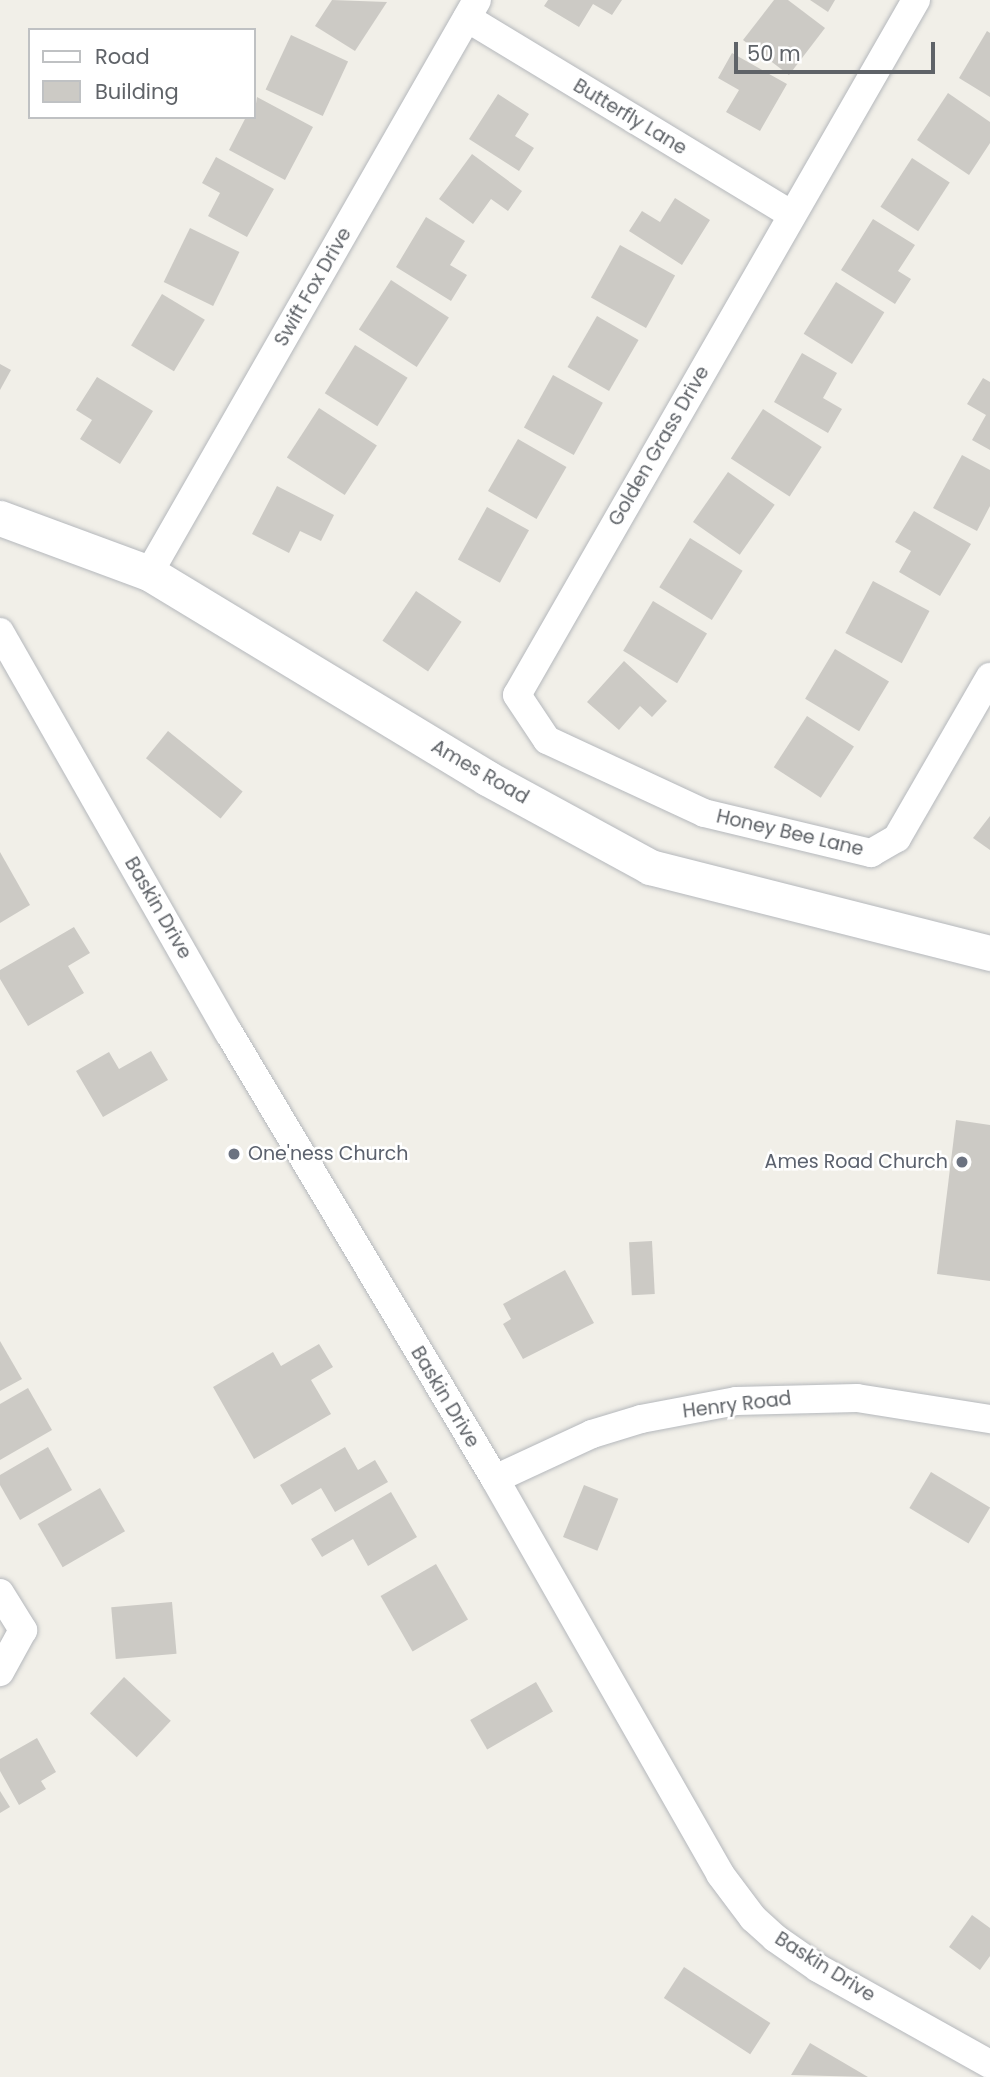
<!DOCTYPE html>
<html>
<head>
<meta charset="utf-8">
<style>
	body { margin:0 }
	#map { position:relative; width:990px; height:2077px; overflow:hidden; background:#f1efe8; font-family:Poppins,sans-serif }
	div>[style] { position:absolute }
	.building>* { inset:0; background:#cccac5; transform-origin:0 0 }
	.roads { filter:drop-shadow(0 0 2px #b5b8bc) drop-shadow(0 0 2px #b5b8bc) }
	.minor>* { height:28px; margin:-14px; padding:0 14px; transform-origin:14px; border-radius:14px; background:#fff }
	.tertiary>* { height:35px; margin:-17.5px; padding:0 17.5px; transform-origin:17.5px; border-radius:17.5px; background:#fff }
	.dots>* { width:19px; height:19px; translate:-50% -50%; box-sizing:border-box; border:4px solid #fff; border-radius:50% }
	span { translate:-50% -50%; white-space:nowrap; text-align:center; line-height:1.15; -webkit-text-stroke:5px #fff; paint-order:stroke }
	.street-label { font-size:19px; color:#5f6368 }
	.worship-label { font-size:19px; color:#5b616d }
	.left { translate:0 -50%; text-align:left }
	.right { translate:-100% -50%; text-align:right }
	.legend { position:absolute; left:28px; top:28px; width:228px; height:91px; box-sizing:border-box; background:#fff; border:2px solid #bfc1c3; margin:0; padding:9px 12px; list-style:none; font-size:21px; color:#5f6368 }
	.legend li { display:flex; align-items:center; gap:14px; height:35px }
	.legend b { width:35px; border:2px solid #bfc1c3 }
	.scale { position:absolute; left:734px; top:42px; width:201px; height:32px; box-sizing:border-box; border:4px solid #5f6368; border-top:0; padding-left:9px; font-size:21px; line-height:24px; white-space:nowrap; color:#5f6368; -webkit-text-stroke:5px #fff; paint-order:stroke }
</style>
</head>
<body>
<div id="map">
	<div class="building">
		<i style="clip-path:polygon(332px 0,387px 2px,355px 51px,315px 26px)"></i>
		<i style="clip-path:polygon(548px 0,622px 0,612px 15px,593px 4px,579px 27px,544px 6px)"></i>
		<i style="clip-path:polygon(774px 0,788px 0,825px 28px,789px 75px,743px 40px)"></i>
		<i style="clip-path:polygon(810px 0,835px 0,828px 12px)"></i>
		<i style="clip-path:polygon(987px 31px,990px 33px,990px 97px,959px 78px)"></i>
		<i style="left:291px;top:35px;width:63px;height:60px;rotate:25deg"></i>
		<i style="clip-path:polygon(732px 53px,787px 84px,760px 131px,726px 112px,739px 90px,718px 78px)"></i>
		<i style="clip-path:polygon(948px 93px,990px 122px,990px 143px,969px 175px,917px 140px)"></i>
		<i style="clip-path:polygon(498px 94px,529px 114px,515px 136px,534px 148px,519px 171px,469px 139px)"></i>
		<i style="clip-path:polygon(257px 97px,313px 127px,285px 180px,229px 150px,246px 117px,254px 117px)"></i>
		<i style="clip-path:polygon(472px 154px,522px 191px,508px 211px,491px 199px,473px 224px,439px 199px)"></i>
		<i style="clip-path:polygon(216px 157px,274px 189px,247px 237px,208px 216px,220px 193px,202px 183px)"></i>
		<i style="left:912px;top:158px;width:45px;height:58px;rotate:33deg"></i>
		<i style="clip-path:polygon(675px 198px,710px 220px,682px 265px,629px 231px,642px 211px,660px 222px)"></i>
		<i style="clip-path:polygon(426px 217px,465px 241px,450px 265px,467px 275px,451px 301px,396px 267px)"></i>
		<i style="clip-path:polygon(873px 219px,915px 245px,898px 271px,911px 279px,895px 304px,841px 270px)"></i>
		<i style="left:190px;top:228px;width:55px;height:60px;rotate:26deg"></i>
		<i style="left:620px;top:245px;width:63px;height:60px;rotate:29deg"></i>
		<i style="left:391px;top:280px;width:69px;height:59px;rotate:33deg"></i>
		<i style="left:836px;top:282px;width:57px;height:61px;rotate:32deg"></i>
		<i style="left:162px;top:294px;width:50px;height:60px;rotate:31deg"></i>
		<i style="left:597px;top:316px;width:48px;height:59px;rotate:30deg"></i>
		<i style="left:355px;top:345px;width:62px;height:57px;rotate:32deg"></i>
		<i style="clip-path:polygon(802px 353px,837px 373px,823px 398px,842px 409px,828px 433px,774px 402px)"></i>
		<i style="clip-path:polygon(0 364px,11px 370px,0 390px)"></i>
		<i style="left:553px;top:375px;width:57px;height:60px;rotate:29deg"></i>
		<i style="clip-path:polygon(97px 377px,153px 411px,120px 464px,80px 439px,92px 420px,76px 410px)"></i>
		<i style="clip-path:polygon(983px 378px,990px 382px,990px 450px,972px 440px,986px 415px,967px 404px)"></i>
		<i style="left:319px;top:408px;width:69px;height:59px;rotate:33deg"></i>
		<i style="left:763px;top:409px;width:70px;height:59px;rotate:33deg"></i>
		<i style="left:518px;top:439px;width:56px;height:60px;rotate:30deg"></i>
		<i style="clip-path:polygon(962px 455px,990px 470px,990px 506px,977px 531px,933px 508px)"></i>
		<i style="left:728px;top:472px;width:57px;height:61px;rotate:35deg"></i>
		<i style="clip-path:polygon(277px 486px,334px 515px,321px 541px,300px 531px,289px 553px,252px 534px)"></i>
		<i style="left:487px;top:507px;width:48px;height:60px;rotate:29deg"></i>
		<i style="clip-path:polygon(914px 511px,971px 544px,940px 596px,899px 572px,911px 551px,895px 542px)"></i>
		<i style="left:690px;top:538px;width:62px;height:58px;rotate:32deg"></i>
		<i style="left:873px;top:581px;width:64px;height:59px;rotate:28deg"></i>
		<i style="left:416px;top:591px;width:55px;height:60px;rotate:34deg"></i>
		<i style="left:653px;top:601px;width:63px;height:58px;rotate:31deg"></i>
		<i style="left:835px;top:649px;width:63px;height:58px;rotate:31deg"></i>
		<i style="clip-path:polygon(624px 661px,667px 701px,652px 717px,640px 706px,619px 730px,587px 702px)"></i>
		<i style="left:807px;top:716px;width:56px;height:61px;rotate:33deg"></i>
		<i style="left:168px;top:731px;width:96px;height:35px;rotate:39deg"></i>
		<i style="clip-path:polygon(990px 816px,990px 850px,973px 838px)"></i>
		<i style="clip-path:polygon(0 852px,30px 905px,0 923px)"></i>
		<i style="clip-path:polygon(74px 927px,90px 953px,68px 966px,84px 993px,28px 1026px,0 979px,0 970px)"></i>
		<i style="clip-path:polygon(151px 1051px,168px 1080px,103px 1117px,76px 1071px,109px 1052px,119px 1069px)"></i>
		<i style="clip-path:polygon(956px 1120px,990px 1125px,990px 1281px,937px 1274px)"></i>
		<i style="left:652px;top:1241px;width:53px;height:23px;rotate:87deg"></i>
		<i style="clip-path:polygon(565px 1270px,594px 1323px,523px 1359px,503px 1324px,511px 1319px,503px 1304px)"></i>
		<i style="clip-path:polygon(0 1341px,22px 1379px,0 1391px)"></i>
		<i style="clip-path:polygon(319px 1344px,333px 1367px,311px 1380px,331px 1414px,254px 1459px,213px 1387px,273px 1352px,281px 1366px)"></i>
		<i style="clip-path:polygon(28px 1388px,52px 1430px,0 1460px,0 1404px)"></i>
		<i style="clip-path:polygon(48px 1447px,72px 1490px,20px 1520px,0 1485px,0 1475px)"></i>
		<i style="clip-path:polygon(345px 1447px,358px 1470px,375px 1460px,388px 1482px,335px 1512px,321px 1488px,292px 1505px,280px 1485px)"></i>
		<i style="left:931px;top:1472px;width:69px;height:42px;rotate:31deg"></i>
		<i style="left:584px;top:1485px;width:37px;height:56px;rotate:22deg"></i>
		<i style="left:100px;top:1488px;width:50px;height:72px;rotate:60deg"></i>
		<i style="clip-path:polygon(391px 1492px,417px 1537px,368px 1566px,353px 1539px,322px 1557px,311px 1539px)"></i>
		<i style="left:436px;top:1564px;width:64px;height:64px;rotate:60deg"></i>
		<i style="left:172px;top:1602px;width:52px;height:61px;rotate:85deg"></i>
		<i style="left:124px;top:1677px;width:64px;height:50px;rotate:43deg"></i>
		<i style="left:536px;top:1682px;width:34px;height:76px;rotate:60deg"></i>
		<i style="clip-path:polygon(37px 1738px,56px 1772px,41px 1781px,46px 1789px,19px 1805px,0 1771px,0 1759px)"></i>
		<i style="clip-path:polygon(0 1791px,10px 1807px,0 1813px)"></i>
		<i style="clip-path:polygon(972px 1915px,990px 1928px,990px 1956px,980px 1970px,949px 1947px)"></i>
		<i style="left:684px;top:1967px;width:103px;height:37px;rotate:33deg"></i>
		<i style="clip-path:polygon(810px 2043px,868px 2077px,791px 2075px)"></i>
	</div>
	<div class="roads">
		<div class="minor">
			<i style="left:916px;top:0;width:801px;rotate:119.86deg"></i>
			<i style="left:517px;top:695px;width:54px;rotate:56.3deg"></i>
			<i style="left:547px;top:740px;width:173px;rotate:24.9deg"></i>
			<i style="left:704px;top:813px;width:172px;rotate:13.5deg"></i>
			<i style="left:871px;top:853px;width:30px;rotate:-30deg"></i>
			<i style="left:897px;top:838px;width:186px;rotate:-60deg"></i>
			<i style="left:467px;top:18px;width:380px;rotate:31.2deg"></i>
			<i style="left:149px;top:573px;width:660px;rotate:-60.21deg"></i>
			<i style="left:0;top:632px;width:462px;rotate:60.3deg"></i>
			<i style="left:229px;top:1033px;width:519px;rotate:59.19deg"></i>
			<i style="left:495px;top:1479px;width:455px;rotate:60.3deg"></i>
			<i style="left:720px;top:1874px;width:55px;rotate:53.1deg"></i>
			<i style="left:753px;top:1918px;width:30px;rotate:42deg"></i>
			<i style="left:775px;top:1938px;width:52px;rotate:34.9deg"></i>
			<i style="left:818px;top:1968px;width:197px;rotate:29.2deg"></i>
			<i style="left:495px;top:1479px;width:107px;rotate:-24.9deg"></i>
			<i style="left:592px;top:1434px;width:51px;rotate:-17deg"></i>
			<i style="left:641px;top:1419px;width:97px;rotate:-10.7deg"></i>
			<i style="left:736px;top:1401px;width:121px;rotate:-1.4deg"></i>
			<i style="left:857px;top:1398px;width:135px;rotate:9deg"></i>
			<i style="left:0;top:1593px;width:44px;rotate:58.1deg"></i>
			<i style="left:23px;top:1630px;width:48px;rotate:118.7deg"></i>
		</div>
		<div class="tertiary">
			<i style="left:0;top:518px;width:159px;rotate:20.3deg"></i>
			<i style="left:149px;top:573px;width:395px;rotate:31.2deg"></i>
			<i style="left:487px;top:778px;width:186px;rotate:28.6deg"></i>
			<i style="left:650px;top:867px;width:351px;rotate:14.2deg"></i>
		</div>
	</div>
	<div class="dots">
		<i style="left:234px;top:1154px;background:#6b7280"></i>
		<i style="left:962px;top:1162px;background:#6b7280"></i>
	</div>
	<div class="street-label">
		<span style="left:630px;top:117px;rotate:31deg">Butterfly Lane</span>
		<span style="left:313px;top:287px;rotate:-60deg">Swift Fox Drive</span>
		<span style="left:659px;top:446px;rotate:-60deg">Golden Grass Drive</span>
		<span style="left:480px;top:772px;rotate:30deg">Ames Road</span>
		<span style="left:790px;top:833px;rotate:13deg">Honey Bee Lane</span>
		<span style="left:158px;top:908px;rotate:60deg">Baskin Drive</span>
		<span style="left:445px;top:1397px;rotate:59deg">Baskin Drive</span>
		<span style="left:737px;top:1405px;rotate:-7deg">Henry Road</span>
		<span style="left:825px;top:1967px;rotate:32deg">Baskin Drive</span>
	</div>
	<div class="worship-label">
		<span class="left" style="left:248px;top:1154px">One'ness Church</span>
		<span class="right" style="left:948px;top:1162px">Ames Road Church</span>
	</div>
	<ul class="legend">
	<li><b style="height:9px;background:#fff"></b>Road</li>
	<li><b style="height:19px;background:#cccac5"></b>Building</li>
	</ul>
	<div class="scale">50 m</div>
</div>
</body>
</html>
